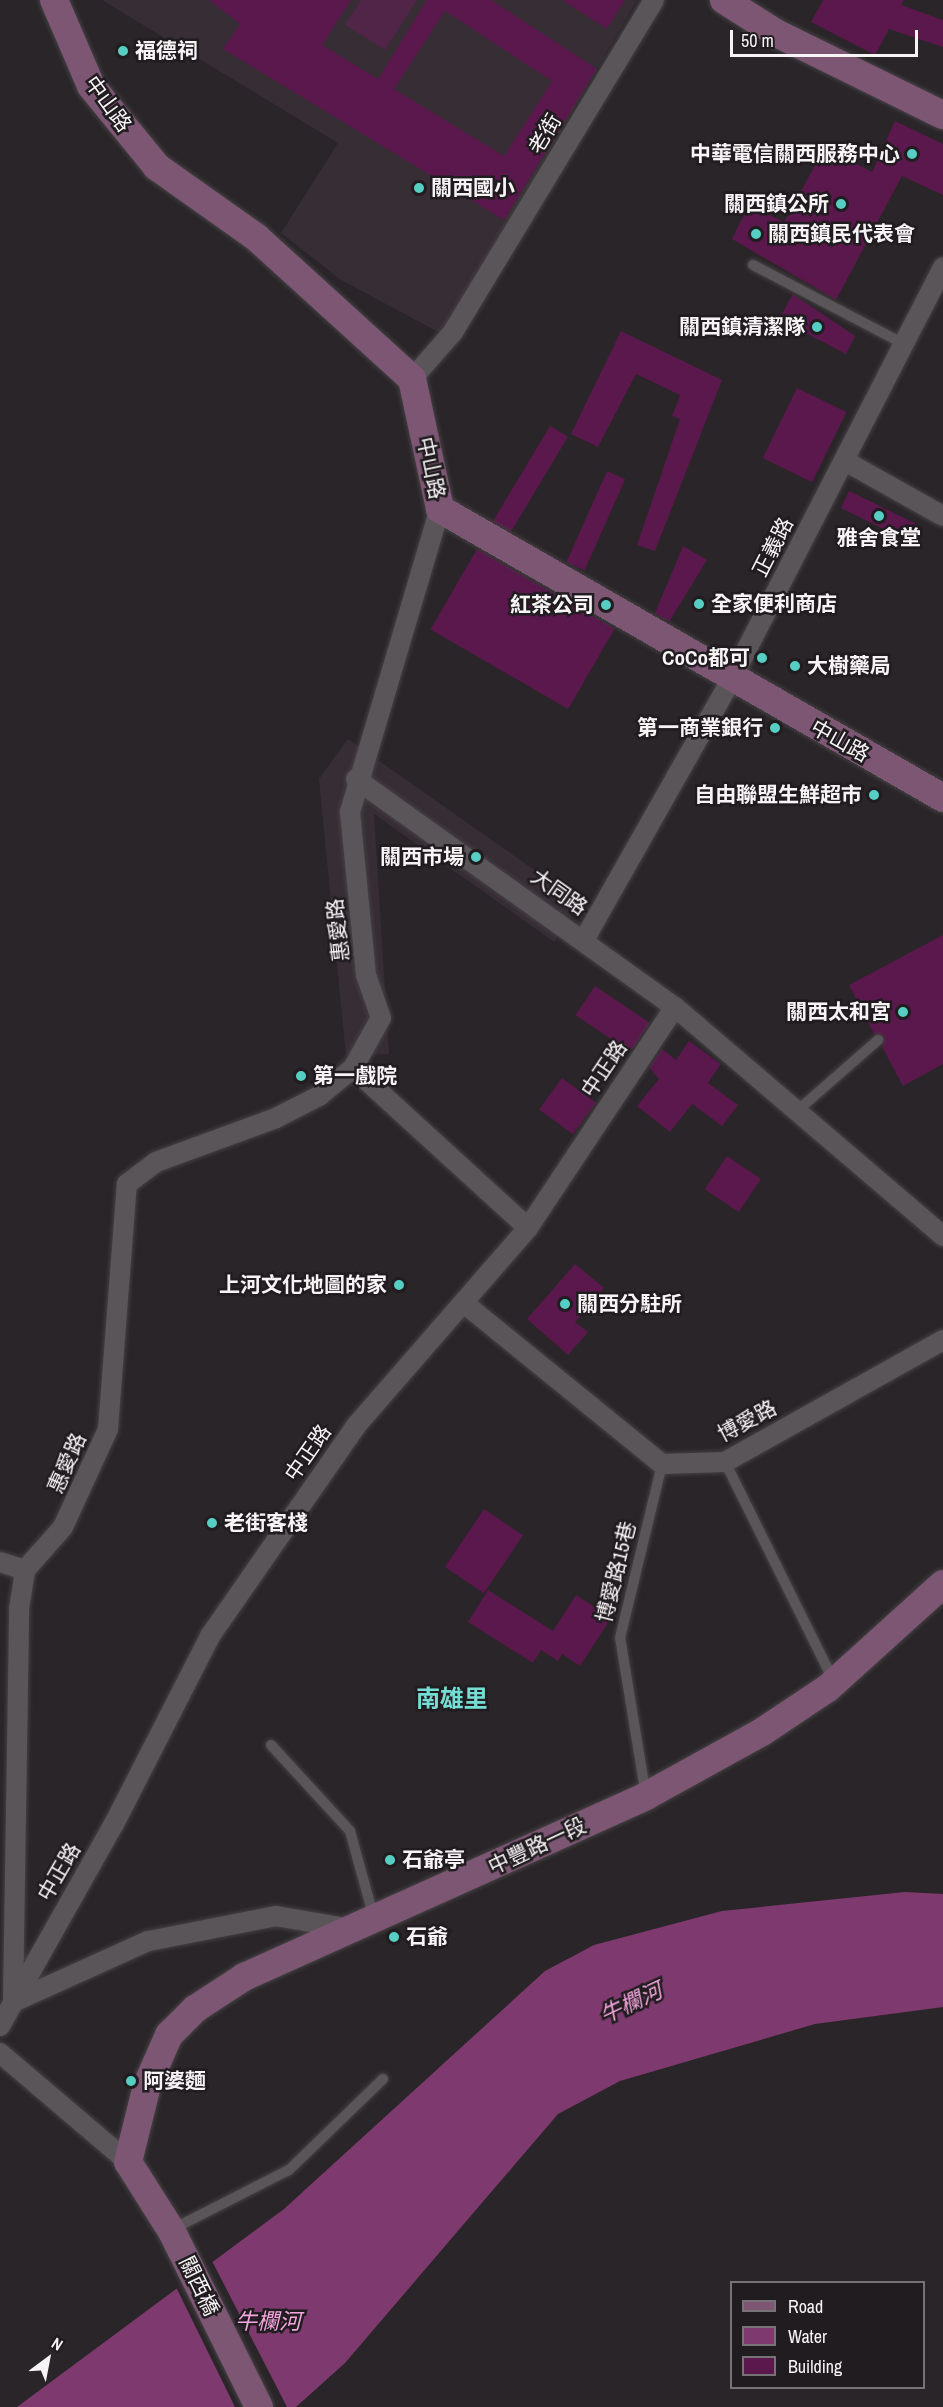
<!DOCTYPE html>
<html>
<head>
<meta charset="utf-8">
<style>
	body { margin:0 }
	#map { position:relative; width:943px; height:2407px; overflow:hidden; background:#2a2528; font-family:"Archivo Narrow","Noto Sans TC",sans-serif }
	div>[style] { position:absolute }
	.built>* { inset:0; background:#372d34 }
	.green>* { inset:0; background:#512547 }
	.water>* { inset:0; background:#7e3a6e }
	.pier>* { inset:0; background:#2a2528 }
	.building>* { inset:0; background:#5a184c; transform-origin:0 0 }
	.roads { filter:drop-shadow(0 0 2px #444143) drop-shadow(0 0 2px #444143) }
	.lane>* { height:10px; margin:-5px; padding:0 5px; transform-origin:5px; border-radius:5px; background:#5a5559 }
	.street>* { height:20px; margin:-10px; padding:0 10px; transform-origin:10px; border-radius:10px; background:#5a5559 }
	.secondary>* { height:28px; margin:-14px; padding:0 14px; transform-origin:14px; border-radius:14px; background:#7c5673 }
	.dots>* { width:16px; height:16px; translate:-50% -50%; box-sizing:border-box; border:3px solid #201c1f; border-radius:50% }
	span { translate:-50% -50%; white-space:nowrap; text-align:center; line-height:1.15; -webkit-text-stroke:5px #201c1f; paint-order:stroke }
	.poi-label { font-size:21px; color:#f7f4f6; font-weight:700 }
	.left { translate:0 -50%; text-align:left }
	.right { translate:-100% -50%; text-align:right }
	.street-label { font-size:21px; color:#f7f4f6 }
	.water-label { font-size:22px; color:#f5a6df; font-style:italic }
	.quarter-label { font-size:24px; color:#74ded4; font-weight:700 }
	.legend { position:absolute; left:730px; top:2281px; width:195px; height:108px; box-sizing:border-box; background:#201c1f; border:2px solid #767275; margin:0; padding:8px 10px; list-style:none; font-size:18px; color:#f7f4f6 }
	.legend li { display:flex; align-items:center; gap:12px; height:30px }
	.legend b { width:30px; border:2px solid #767275 }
	.north { position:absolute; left:18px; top:2329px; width:60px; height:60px; -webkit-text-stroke:4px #201c1f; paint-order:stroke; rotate:32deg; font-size:16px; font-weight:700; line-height:24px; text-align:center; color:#f7f4f6 }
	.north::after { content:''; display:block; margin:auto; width:21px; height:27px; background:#f7f4f6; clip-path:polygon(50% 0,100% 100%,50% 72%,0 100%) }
	.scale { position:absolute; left:730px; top:30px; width:188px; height:27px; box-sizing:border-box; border:3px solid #f7f4f6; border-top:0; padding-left:8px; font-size:18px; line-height:21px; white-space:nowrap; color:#f7f4f6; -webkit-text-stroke:4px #201c1f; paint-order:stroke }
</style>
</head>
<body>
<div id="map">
	<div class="built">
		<i style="clip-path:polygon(102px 0,637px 0,442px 334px,341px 280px,281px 233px,338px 143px)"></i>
		<i style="clip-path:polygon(348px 739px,580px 902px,554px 942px,374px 814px,389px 1054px,346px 1056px,319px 779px)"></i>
	</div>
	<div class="green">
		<i style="clip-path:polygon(361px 0,417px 0,385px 50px,345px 25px)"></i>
	</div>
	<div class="water">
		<i style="clip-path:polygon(905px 1892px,943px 1894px,943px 2007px,815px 2024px,620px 2081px,558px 2114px,345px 2363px,296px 2407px,17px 2407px,284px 2209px,545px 1971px,594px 1945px,722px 1911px)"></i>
	</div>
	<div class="pier">
		<i style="clip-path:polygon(211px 2259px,287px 2407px,235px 2407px,175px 2285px)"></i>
	</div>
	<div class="building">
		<i style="clip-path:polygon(evenodd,209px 0,351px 0,322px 45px,378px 79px,427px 0,491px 0,597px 69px,504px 220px,223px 49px,240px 24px,209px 0,445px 11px,552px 81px,504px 156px,394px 89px,445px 11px)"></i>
		<i style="clip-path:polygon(562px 0,625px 0,607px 29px)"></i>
		<i style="clip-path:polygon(823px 0,904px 0,901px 5px,943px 20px,943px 47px,889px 29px,875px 55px,811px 22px)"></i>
		<i style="clip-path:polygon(895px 121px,943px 144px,943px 195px,902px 176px,836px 300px,732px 239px,749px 205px,784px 222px,825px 147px,872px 172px)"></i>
		<i style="clip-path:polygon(793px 294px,855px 336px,846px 354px,779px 319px)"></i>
		<i style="clip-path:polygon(621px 331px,722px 380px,655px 551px,637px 545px,680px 419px,672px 416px,680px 395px,636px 374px,598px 447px,571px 434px)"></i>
		<i style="left:797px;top:388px;width:55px;height:78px;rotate:26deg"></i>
		<i style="left:550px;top:426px;width:21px;height:111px;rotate:31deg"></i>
		<i style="left:607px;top:471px;width:20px;height:100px;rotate:24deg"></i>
		<i style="left:849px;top:491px;width:75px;height:19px;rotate:26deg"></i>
		<i style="clip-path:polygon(683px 546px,707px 560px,669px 622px,655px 613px)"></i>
		<i style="left:477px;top:549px;width:159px;height:93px;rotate:30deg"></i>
		<i style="clip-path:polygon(943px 935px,943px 1064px,903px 1086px,882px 1047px,884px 1036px,874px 1034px,849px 985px)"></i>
		<i style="left:595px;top:986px;width:66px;height:35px;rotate:34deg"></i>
		<i style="clip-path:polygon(689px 1041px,721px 1064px,708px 1083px,738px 1105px,722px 1126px,692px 1104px,670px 1132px,637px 1106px,659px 1079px,649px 1067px,662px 1049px,676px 1060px)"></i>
		<i style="left:562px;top:1078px;width:42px;height:39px;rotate:36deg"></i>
		<i style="left:727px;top:1156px;width:41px;height:40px;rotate:34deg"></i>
		<i style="clip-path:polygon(575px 1264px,604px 1288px,575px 1322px,588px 1332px,568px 1355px,527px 1319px)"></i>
		<i style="left:484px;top:1509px;width:47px;height:70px;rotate:34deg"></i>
		<i style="clip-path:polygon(488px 1590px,553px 1631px,576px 1595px,611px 1618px,580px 1666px,562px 1654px,558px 1661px,541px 1650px,533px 1663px,468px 1622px)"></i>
	</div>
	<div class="roads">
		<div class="lane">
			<i style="left:753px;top:265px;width:170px;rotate:27.6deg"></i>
			<i style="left:797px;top:1111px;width:108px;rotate:-41.2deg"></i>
			<i style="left:725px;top:1462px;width:246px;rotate:63.6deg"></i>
			<i style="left:271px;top:1745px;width:117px;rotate:47.4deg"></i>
			<i style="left:350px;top:1831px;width:90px;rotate:74.6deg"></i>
			<i style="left:646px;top:1796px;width:160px;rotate:-99.3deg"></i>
			<i style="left:620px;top:1638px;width:179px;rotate:-76.4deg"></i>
			<i style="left:171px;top:2230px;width:132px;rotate:-27deg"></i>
			<i style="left:289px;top:2170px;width:131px;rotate:-44.1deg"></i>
		</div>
		<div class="street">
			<i style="left:412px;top:379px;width:62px;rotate:-48.9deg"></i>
			<i style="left:453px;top:332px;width:388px;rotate:-58.8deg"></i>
			<i style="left:845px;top:461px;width:112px;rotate:29.3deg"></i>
			<i style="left:356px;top:779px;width:392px;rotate:35.6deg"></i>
			<i style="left:675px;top:1007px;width:353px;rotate:40.5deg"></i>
			<i style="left:584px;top:940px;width:299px;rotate:-60.5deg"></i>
			<i style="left:731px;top:680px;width:464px;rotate:-62.8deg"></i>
			<i style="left:353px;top:1068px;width:57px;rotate:-60.8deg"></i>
			<i style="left:381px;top:1018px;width:46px;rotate:-109.2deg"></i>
			<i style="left:366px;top:975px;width:164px;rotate:-95.6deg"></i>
			<i style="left:350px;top:812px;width:316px;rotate:-73.5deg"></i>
			<i style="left:465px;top:1304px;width:254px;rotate:39.1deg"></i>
			<i style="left:662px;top:1464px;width:63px;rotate:-1.8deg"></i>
			<i style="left:725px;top:1462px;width:250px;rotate:-29.2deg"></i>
			<i style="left:0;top:1562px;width:26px;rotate:18deg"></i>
			<i style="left:352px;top:1929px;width:77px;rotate:-170.3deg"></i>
			<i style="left:276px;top:1916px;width:130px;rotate:168.9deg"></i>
			<i style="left:148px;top:1941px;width:148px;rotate:155.7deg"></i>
			<i style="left:13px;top:2002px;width:393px;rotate:-89.1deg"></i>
			<i style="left:19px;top:1609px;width:39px;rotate:-81deg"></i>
			<i style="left:25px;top:1570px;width:57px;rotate:-48.5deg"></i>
			<i style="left:63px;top:1527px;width:108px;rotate:-65.3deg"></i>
			<i style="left:108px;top:1429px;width:246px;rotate:-85.6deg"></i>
			<i style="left:127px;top:1184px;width:36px;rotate:-37deg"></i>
			<i style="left:156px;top:1162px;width:128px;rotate:-20.1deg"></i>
			<i style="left:276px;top:1118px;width:48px;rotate:-27.1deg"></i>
			<i style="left:319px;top:1096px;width:44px;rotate:-39.5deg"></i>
			<i style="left:353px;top:1068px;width:237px;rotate:42.4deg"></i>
			<i style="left:0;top:2026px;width:232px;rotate:-60.6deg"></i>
			<i style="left:114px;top:1824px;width:211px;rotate:-62.9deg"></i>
			<i style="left:210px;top:1636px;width:254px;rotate:-55.2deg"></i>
			<i style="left:355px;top:1427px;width:264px;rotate:-49deg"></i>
			<i style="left:528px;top:1228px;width:265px;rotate:-56.4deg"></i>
			<i style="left:0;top:2053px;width:168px;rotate:40.4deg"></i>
		</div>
		<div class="secondary">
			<i style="left:54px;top:0;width:94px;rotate:66.7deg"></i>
			<i style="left:91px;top:86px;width:104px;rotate:50.8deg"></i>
			<i style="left:157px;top:167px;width:121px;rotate:35.3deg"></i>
			<i style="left:256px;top:237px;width:211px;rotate:42.3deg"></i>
			<i style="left:412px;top:379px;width:133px;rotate:77.8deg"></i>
			<i style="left:440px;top:509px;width:580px;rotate:29.88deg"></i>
			<i style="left:724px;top:0;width:62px;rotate:32.4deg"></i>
			<i style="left:776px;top:33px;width:186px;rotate:26.2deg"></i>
			<i style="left:259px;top:2407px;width:198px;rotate:-116.4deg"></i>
			<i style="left:171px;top:2230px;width:80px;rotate:-122.3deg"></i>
			<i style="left:128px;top:2162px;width:79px;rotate:-76.1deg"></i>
			<i style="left:147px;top:2085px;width:55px;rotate:-66.3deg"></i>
			<i style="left:169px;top:2035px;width:37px;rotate:-45deg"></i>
			<i style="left:195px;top:2009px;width:59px;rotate:-33.1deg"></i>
			<i style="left:244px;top:1977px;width:441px;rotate:-24.2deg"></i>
			<i style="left:646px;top:1796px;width:132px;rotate:-28.9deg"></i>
			<i style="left:762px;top:1732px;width:79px;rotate:-33.7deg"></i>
			<i style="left:828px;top:1688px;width:155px;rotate:-42.1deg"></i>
		</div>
	</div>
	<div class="dots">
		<i style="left:123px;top:51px;background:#56cec3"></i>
		<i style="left:912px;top:154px;background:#56cec3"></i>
		<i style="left:419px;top:188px;background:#56cec3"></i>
		<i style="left:841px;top:204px;background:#56cec3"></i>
		<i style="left:756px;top:234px;background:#56cec3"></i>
		<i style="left:817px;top:327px;background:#56cec3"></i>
		<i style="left:879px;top:516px;background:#56cec3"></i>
		<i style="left:699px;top:604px;background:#56cec3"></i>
		<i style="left:606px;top:605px;background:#56cec3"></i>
		<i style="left:762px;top:658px;background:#56cec3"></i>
		<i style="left:795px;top:666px;background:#56cec3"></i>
		<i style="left:775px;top:728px;background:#56cec3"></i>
		<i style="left:874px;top:795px;background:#56cec3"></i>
		<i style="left:476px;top:857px;background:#56cec3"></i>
		<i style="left:903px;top:1012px;background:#56cec3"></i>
		<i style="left:301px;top:1076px;background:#56cec3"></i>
		<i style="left:399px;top:1285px;background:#56cec3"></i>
		<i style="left:565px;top:1304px;background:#56cec3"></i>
		<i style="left:212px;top:1523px;background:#56cec3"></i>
		<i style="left:390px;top:1860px;background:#56cec3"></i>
		<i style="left:394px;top:1937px;background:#56cec3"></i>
		<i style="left:131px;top:2081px;background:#56cec3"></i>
	</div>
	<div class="poi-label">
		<span class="left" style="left:135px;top:51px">福德祠</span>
		<span class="right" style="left:900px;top:154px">中華電信關西服務中心</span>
		<span class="left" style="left:431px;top:188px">關西國小</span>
		<span class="right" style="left:829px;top:204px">關西鎮公所</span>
		<span class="left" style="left:768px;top:234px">關西鎮民代表會</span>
		<span class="right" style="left:805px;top:327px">關西鎮清潔隊</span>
		<span style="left:879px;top:538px">雅舍食堂</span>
		<span class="left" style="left:711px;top:604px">全家便利商店</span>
		<span class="right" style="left:594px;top:605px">紅茶公司</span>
		<span class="right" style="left:750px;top:658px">CoCo都可</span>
		<span class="left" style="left:807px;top:666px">大樹藥局</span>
		<span class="right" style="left:763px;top:728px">第一商業銀行</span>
		<span class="right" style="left:862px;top:795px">自由聯盟生鮮超市</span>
		<span class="right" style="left:464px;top:857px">關西市場</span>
		<span class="right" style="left:891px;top:1012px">關西太和宮</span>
		<span class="left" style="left:313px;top:1076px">第一戲院</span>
		<span class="right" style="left:387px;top:1285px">上河文化地圖的家</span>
		<span class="left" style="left:577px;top:1304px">關西分駐所</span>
		<span class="left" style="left:224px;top:1523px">老街客棧</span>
		<span class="left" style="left:402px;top:1860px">石爺亭</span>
		<span class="left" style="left:406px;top:1937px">石爺</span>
		<span class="left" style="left:143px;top:2081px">阿婆麵</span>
	</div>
	<div class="street-label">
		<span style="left:108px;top:104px;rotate:54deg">中山路</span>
		<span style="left:545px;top:134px;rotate:-59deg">老街</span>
		<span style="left:431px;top:468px;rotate:78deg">中山路</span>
		<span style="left:773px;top:547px;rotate:-63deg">正義路</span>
		<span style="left:840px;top:741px;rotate:29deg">中山路</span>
		<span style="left:559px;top:892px;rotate:35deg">大同路</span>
		<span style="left:338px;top:930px;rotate:-96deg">惠愛路</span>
		<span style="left:604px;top:1069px;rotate:-56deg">中正路</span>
		<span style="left:747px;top:1421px;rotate:-28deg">博愛路</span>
		<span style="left:308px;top:1453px;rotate:-55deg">中正路</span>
		<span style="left:67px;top:1463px;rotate:-66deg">惠愛路</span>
		<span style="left:616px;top:1572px;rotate:-76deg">博愛路15巷</span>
		<span style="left:537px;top:1846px;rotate:-25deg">中豐路一段</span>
		<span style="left:59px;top:1872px;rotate:-60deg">中正路</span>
		<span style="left:199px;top:2286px;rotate:64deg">關西橋</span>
	</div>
	<div class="water-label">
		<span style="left:631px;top:2003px;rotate:-25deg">牛欄河</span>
		<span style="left:268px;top:2322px">牛欄河</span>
	</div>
	<div class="quarter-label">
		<span style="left:452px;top:1699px">南雄里</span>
	</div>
	<ul class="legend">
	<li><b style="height:8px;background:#7c5673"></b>Road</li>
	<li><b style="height:16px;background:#7e3a6e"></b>Water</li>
	<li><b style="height:16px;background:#5a184c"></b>Building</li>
	</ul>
	<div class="north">N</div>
	<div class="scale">50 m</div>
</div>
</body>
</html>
